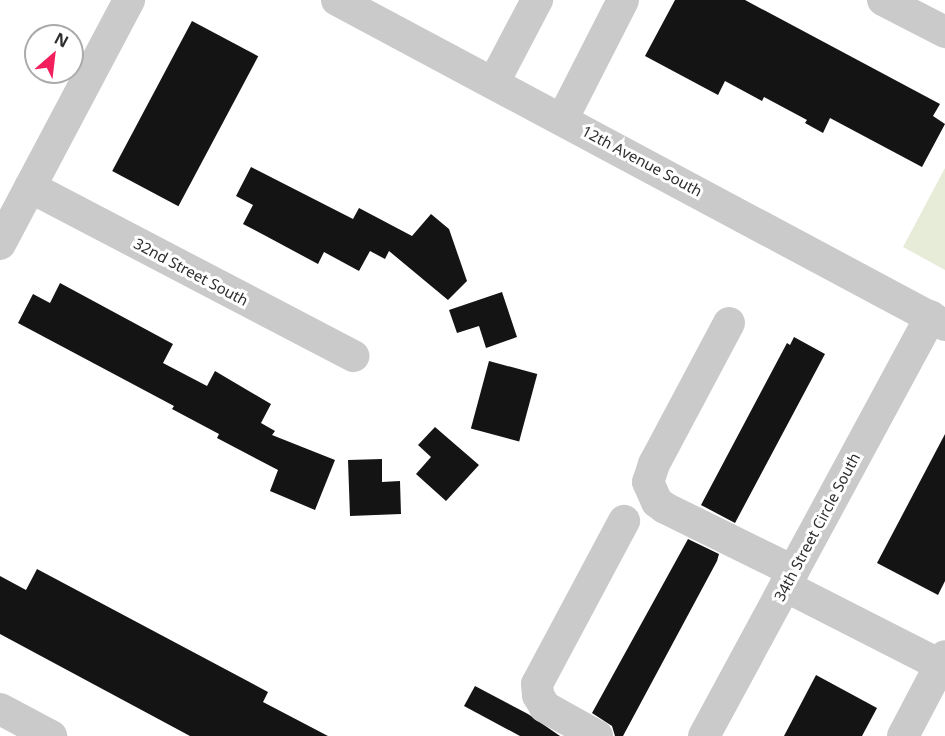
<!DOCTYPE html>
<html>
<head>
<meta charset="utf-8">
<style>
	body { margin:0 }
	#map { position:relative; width:945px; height:736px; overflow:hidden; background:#fff; font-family:"Noto Sans",sans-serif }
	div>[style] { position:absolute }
	.green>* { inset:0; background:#e7ecd9 }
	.building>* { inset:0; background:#141414; transform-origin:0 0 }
	.minor>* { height:32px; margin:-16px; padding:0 16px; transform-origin:16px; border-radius:16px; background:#cacaca }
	span { translate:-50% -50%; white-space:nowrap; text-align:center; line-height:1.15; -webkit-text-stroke:6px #fff; paint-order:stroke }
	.street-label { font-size:15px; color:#2d2d2d }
	.north { position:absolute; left:24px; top:24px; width:60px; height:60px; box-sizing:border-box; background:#fff; border:2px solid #ababab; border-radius:50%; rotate:28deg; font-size:16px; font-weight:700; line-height:24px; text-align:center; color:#2d2d2d }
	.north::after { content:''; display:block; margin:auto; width:21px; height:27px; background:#f3205e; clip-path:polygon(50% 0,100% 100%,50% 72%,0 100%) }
</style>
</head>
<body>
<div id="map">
	<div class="green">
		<i style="clip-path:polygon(945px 168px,945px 270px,903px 247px)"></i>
	</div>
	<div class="building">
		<i style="clip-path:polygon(675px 0,745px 0,940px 104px,933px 116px,945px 124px,922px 167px,830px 118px,823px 133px,805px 123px,807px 120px,764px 97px,762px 101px,725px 81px,718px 95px,645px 56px)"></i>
		<i style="left:192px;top:21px;width:75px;height:170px;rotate:28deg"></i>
		<i style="clip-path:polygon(251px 167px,353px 219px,359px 208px,412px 236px,431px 214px,449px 229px,467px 281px,448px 300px,389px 251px,385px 259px,370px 251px,359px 271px,324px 252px,318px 264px,264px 235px,243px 224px,253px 205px,236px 196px)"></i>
		<i style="clip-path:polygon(60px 283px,173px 344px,163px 363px,207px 386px,215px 371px,271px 404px,261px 423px,275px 431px,272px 435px,335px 460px,315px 510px,270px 491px,278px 470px,217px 438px,219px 434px,172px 409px,174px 406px,18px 323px,33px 294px,50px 303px)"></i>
		<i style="clip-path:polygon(502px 292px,517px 337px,486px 348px,479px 326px,457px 333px,449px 310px)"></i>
		<i style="clip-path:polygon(794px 337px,825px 354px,735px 523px,701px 505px,787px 343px,790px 345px)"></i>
		<i style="left:489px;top:361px;width:50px;height:70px;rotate:15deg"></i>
		<i style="clip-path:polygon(435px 427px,479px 465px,446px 501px,416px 474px,431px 457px,418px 445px)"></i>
		<i style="clip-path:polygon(945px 434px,945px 581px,938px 595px,877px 563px)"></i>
		<i style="clip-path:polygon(382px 459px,382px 482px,400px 481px,401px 514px,350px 516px,348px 460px)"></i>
		<i style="clip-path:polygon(688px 539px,719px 554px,717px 561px,623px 736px,615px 736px,612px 726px,592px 713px)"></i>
		<i style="clip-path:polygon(37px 569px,268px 692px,263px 702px,328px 736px,190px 736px,0 634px,0 576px,26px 590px)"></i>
		<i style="clip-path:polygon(816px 675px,877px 708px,862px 736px,784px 736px)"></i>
		<i style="clip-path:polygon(475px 686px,528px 714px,560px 736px,520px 736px,464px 706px)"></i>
	</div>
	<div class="minor">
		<i style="left:337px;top:0;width:689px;rotate:28.13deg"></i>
		<i style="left:883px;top:0;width:70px;rotate:27.3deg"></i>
		<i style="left:494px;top:82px;width:93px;rotate:-62.3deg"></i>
		<i style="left:563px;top:118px;width:132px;rotate:-63deg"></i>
		<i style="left:30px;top:187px;width:365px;rotate:27.6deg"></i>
		<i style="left:0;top:244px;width:276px;rotate:-62.1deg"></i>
		<i style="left:729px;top:323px;width:160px;rotate:118deg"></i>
		<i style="left:654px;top:464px;width:19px;rotate:108deg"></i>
		<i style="left:648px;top:482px;width:22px;rotate:66deg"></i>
		<i style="left:657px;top:502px;width:10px;rotate:37deg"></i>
		<i style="left:665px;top:508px;width:143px;rotate:26.2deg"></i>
		<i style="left:785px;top:586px;width:174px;rotate:27deg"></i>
		<i style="left:0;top:709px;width:58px;rotate:27.9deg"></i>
		<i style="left:597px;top:736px;width:60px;rotate:-150.9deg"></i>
		<i style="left:545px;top:707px;width:14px;rotate:-120deg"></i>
		<i style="left:538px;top:695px;width:11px;rotate:-95deg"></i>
		<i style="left:537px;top:684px;width:185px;rotate:-61.9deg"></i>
		<i style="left:704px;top:736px;width:477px;rotate:-61.6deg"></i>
		<i style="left:903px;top:736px;width:90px;rotate:-62.3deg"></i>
	</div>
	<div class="street-label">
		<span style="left:642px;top:161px;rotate:28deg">12th Avenue South</span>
		<span style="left:191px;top:272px;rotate:28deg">32nd Street South</span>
		<span style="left:817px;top:527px;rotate:-62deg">34th Street Circle South</span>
	</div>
	<div class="north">N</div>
</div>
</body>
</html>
